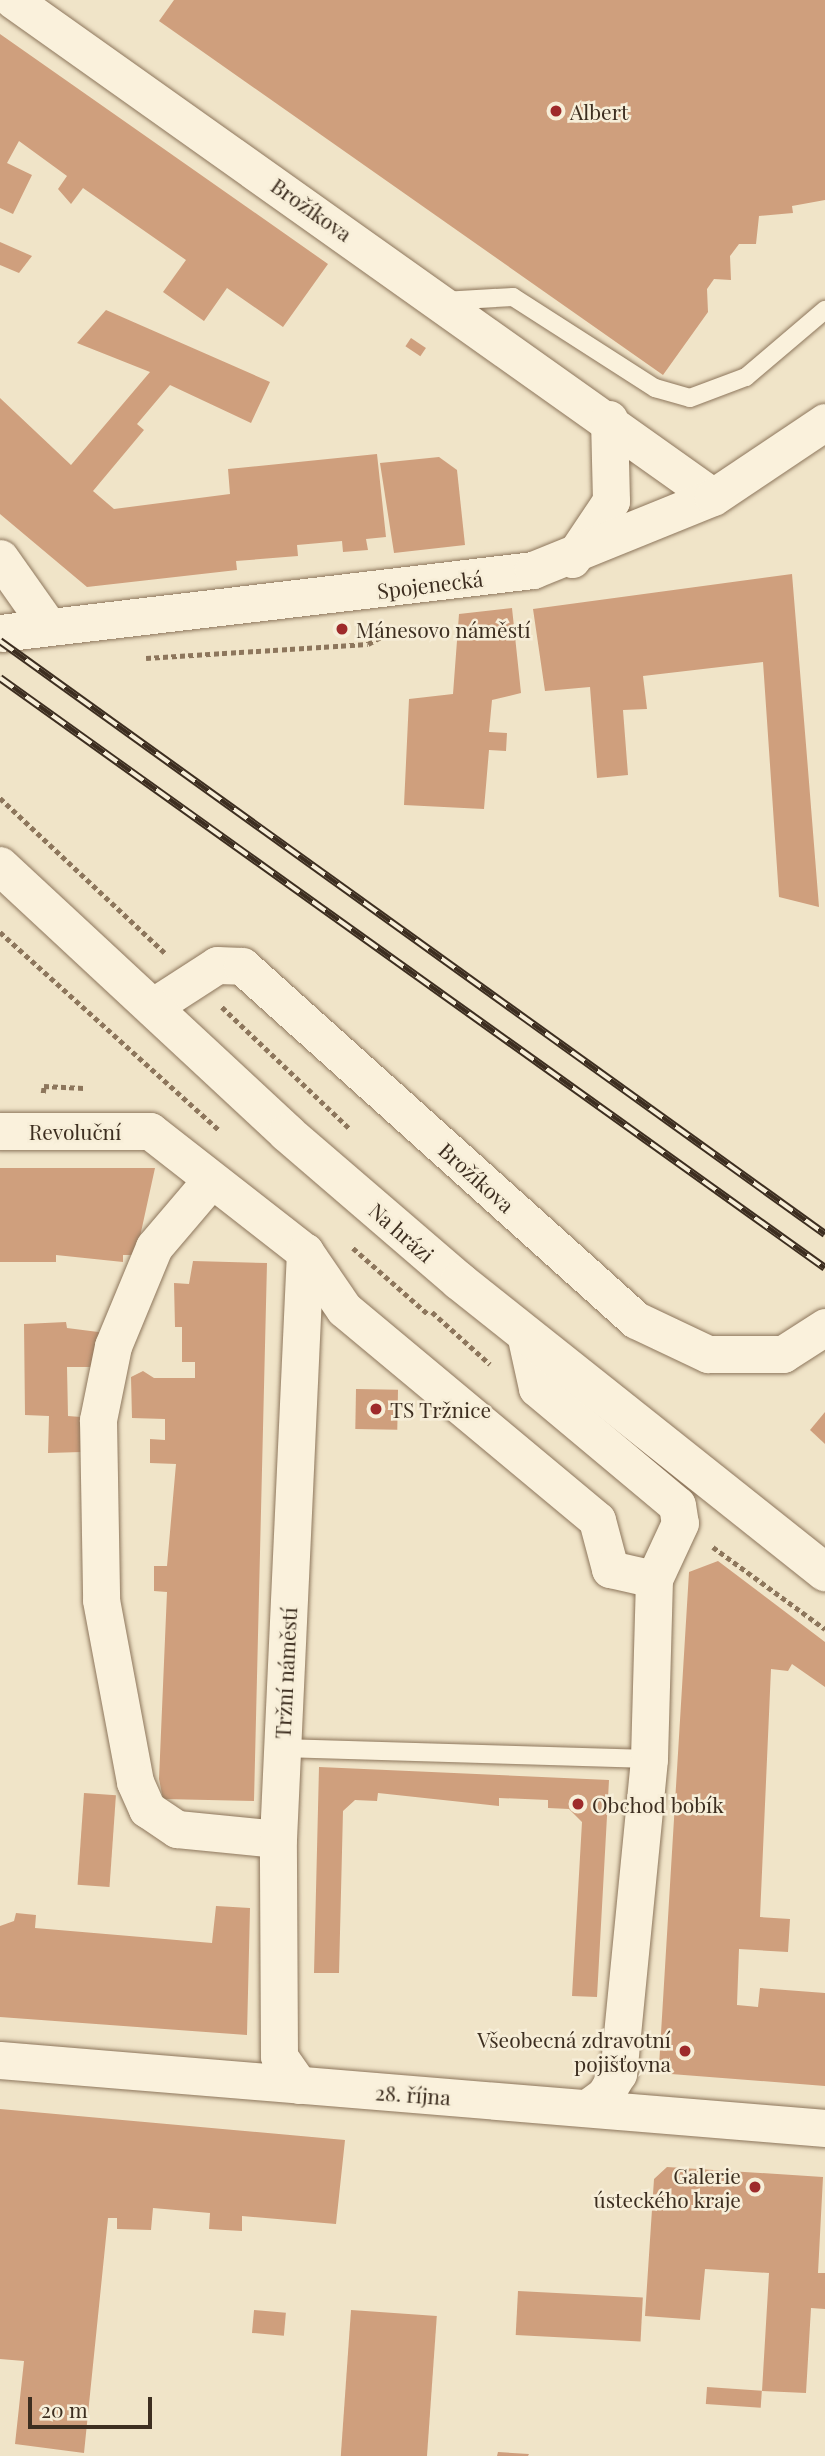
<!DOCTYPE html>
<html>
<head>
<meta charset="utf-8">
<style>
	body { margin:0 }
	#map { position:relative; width:825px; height:2456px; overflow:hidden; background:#f0e4c8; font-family:"Playfair Display",serif }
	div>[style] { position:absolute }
	.building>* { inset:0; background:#cf9f7d; transform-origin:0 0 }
	.path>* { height:4.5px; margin-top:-2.25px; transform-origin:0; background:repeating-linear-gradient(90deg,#8d765c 0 5px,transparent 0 8.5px) }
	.roads { filter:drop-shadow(0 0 2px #8d765c) drop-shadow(0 0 2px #8d765c) }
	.service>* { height:18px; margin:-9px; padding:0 9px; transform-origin:9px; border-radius:9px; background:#faf1dc }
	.minor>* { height:37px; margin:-18.5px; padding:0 18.5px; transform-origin:18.5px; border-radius:18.5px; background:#faf1dc }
	.secondary>* { height:38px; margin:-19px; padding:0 19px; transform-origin:19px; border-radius:19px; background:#faf1dc }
	.rail>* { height:8px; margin-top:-4px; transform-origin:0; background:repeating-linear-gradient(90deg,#f7eed8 0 16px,#3d2e20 0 32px); box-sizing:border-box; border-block:2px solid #3d2e20 }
	.dots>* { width:19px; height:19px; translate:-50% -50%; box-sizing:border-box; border:4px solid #f7eed8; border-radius:50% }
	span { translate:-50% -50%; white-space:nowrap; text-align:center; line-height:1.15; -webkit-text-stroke:5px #f7eed8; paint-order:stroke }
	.poi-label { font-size:21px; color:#3d2e20 }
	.left { translate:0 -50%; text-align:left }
	.right { translate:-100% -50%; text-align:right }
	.street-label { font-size:21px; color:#3d2e20 }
	.scale { position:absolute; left:28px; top:2397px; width:124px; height:32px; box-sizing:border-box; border:4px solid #3d2e20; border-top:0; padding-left:9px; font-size:21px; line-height:24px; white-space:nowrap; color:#3d2e20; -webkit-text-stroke:5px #f7eed8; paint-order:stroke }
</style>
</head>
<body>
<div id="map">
	<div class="building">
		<i style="clip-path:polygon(174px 0,825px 0,825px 200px,792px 206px,793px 213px,759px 216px,756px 244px,739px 244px,730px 256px,731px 280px,714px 279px,707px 289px,708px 312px,663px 375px,159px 21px)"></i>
		<i style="clip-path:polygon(0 34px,328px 264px,283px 327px,227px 288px,204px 321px,163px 292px,186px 260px,83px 188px,71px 204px,58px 189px,67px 176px,19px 141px,7px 163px,32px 175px,13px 214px,0 208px)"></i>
		<i style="clip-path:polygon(0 242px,32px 256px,19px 273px,0 265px)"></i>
		<i style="clip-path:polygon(106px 310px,270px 382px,251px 423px,170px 385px,137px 424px,144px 430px,93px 491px,114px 509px,230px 494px,228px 469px,377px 454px,386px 537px,366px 539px,368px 550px,343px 552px,342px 541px,297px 545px,298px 556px,236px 561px,237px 570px,87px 587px,0 514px,0 398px,71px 465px,150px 372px,77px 343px)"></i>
		<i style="left:411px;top:338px;width:18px;height:10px;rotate:34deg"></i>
		<i style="clip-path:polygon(439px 457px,457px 470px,465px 545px,394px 553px,380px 463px)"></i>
		<i style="clip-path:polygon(792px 574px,807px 757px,819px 907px,779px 897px,763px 662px,643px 676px,647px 709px,623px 710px,628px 775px,597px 778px,590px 687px,545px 691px,533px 609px)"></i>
		<i style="clip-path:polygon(512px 608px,521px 693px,492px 700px,489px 732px,507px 733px,506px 751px,489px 750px,484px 809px,404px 805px,409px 699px,453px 694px,459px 614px)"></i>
		<i style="clip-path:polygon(0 1168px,155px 1168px,136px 1255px,123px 1255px,123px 1262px,56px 1255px,56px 1262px,0 1262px)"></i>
		<i style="clip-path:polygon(193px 1261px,267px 1263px,254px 1801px,163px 1799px,159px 1779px,167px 1592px,154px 1591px,154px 1566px,167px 1566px,176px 1464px,150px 1463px,150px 1439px,165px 1440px,165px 1419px,132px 1418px,131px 1377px,143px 1371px,154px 1378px,195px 1378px,195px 1362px,182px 1362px,182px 1327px,175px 1327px,174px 1283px,189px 1284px)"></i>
		<i style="clip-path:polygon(66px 1322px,67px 1328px,106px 1333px,91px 1367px,67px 1367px,68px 1416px,81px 1417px,81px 1452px,48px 1453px,49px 1416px,25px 1415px,24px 1324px)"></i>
		<i style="left:356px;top:1389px;width:42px;height:40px;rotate:1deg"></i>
		<i style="clip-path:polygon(825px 1412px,825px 1444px,810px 1430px)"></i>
		<i style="clip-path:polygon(718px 1561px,825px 1642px,825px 1687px,792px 1664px,788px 1671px,771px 1669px,760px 1917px,790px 1919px,788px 1952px,739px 1949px,737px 2005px,758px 2007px,760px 1988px,825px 1993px,825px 2086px,671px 2074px,659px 2066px,689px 1572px)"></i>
		<i style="clip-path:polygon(319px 1767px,609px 1780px,597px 1997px,572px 1996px,582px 1822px,569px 1809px,548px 1808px,548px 1800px,499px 1798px,499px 1806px,378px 1793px,377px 1801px,355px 1800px,343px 1811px,339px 1973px,314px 1973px)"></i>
		<i style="left:84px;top:1793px;width:32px;height:92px;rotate:4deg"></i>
		<i style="clip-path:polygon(216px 1906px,250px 1908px,247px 2035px,0 2017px,0 1926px,14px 1921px,16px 1913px,36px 1915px,35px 1928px,212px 1943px)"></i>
		<i style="clip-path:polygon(0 2109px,345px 2140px,336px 2224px,242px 2216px,242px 2231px,209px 2229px,210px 2213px,153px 2208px,151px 2230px,117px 2229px,117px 2218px,108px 2218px,84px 2453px,15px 2444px,24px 2361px,0 2359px)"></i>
		<i style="clip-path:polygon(667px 2167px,823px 2177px,818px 2273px,825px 2273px,825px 2309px,811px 2308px,806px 2393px,762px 2391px,769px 2273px,705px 2269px,700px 2320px,645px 2316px,654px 2179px)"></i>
		<i style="left:518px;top:2291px;width:125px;height:44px;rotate:3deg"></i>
		<i style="left:254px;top:2310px;width:32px;height:23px;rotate:5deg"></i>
		<i style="left:351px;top:2310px;width:86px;height:147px;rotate:4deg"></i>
		<i style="left:707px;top:2387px;width:55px;height:17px;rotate:4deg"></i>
		<i style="clip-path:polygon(498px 2452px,529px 2454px,528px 2456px,497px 2456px)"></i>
	</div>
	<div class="path">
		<i style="left:146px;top:658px;width:222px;rotate:-3.6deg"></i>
		<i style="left:368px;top:644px;width:33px;rotate:-29deg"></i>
		<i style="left:0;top:798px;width:226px;rotate:43.2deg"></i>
		<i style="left:0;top:932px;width:297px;rotate:42.1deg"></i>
		<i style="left:222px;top:1007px;width:177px;rotate:43.6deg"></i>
		<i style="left:43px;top:1093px;width:7px;rotate:-82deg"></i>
		<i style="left:44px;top:1086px;width:40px;rotate:2.9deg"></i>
		<i style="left:353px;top:1248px;width:101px;rotate:41.4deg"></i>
		<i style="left:432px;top:1312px;width:78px;rotate:41.9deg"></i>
		<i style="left:713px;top:1547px;width:139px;rotate:36.2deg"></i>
	</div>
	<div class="roads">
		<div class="service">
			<i style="left:443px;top:301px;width:70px;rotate:-3.3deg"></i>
			<i style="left:513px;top:297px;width:169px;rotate:32.7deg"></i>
			<i style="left:655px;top:388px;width:36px;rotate:16deg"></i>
			<i style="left:690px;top:398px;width:60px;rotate:-20.6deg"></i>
			<i style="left:746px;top:377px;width:104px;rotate:-40.3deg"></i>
			<i style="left:282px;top:1748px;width:367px;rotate:1.7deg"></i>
		</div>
		<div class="minor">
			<i style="left:13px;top:0;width:858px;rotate:35.37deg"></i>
			<i style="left:0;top:558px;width:83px;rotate:54.8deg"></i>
			<i style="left:572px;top:559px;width:70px;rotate:-56.1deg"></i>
			<i style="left:611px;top:501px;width:82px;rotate:-91.4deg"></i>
			<i style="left:0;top:633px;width:537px;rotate:-6.74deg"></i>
			<i style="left:533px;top:570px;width:194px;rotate:-22.1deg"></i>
			<i style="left:713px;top:497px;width:135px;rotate:-33.8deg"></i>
			<i style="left:152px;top:1007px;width:77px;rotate:-32.9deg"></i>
			<i style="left:217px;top:965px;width:25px;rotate:2deg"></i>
			<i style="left:242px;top:966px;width:530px;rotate:41.94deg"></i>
			<i style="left:636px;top:1320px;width:80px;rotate:25.3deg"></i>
			<i style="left:708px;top:1354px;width:75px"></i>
			<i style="left:783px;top:1354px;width:50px;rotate:-32.7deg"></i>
			<i style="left:0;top:1131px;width:150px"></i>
			<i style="left:150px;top:1131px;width:197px;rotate:38deg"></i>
			<i style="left:305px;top:1252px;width:69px;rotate:55.6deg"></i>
			<i style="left:344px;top:1309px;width:329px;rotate:39.8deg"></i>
			<i style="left:597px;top:1520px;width:51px;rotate:75.1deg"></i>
			<i style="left:610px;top:1569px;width:45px;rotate:12.8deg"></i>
			<i style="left:654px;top:1579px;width:180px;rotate:91.6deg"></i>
			<i style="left:649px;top:1759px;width:316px;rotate:95.6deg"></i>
			<i style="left:618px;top:2073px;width:26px;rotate:121deg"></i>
			<i style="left:605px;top:2095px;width:22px;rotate:144deg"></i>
			<i style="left:211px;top:1180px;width:88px;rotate:130.4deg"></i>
			<i style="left:154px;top:1247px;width:107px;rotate:112.5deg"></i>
			<i style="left:113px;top:1346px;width:76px;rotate:101.5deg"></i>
			<i style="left:98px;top:1420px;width:180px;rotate:89deg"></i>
			<i style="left:101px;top:1600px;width:185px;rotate:79.4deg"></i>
			<i style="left:135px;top:1782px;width:30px;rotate:66deg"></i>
			<i style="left:147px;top:1809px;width:36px;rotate:34deg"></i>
			<i style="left:177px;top:1829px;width:101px;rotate:5.7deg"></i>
			<i style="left:526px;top:1338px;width:51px;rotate:77.6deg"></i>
			<i style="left:537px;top:1388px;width:182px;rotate:39.9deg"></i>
			<i style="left:677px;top:1505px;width:18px;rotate:81deg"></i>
			<i style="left:680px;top:1523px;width:62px;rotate:114.9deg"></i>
			<i style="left:0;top:2060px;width:828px;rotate:4.71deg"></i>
			<i style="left:299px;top:2085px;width:35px;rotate:-125deg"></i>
			<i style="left:279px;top:2056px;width:217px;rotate:-90.3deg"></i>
			<i style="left:278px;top:1839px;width:588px;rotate:-87.37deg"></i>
		</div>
		<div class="secondary">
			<i style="left:0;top:866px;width:392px;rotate:42.9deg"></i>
			<i style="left:287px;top:1133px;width:227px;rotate:40.7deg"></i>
			<i style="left:459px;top:1281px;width:468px;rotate:38.5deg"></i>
		</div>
	</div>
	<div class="rail">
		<i style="left:0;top:641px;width:1016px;rotate:35.71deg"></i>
		<i style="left:0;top:678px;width:1014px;rotate:35.57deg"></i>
	</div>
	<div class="dots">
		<i style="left:556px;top:111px;background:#9e2a2b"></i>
		<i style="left:342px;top:629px;background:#9e2a2b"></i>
		<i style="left:376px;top:1409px;background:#9e2a2b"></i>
		<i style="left:578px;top:1804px;background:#9e2a2b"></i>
		<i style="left:685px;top:2051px;background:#9e2a2b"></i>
		<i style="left:755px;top:2187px;background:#9e2a2b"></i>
	</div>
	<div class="poi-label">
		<span class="left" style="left:570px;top:111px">Albert</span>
		<span class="left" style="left:356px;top:629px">Mánesovo náměstí</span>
		<span class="left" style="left:390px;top:1409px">TS Tržnice</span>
		<span class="left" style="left:592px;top:1804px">Obchod bobík</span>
		<span class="right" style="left:671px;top:2051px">Všeobecná zdravotní<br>pojišťovna</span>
		<span class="right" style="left:741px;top:2187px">Galerie<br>ústeckého kraje</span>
	</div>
	<div class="street-label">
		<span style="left:312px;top:209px;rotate:35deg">Brožíkova</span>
		<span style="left:430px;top:584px;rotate:-7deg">Spojenecká</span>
		<span style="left:75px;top:1131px">Revoluční</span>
		<span style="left:477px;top:1177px;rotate:42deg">Brožíkova</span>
		<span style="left:402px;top:1232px;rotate:41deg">Na hrázi</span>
		<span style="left:285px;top:1673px;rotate:-87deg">Tržní náměstí</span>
		<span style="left:413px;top:2094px;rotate:4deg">28. října</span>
	</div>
	<div class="scale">20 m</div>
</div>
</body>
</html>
